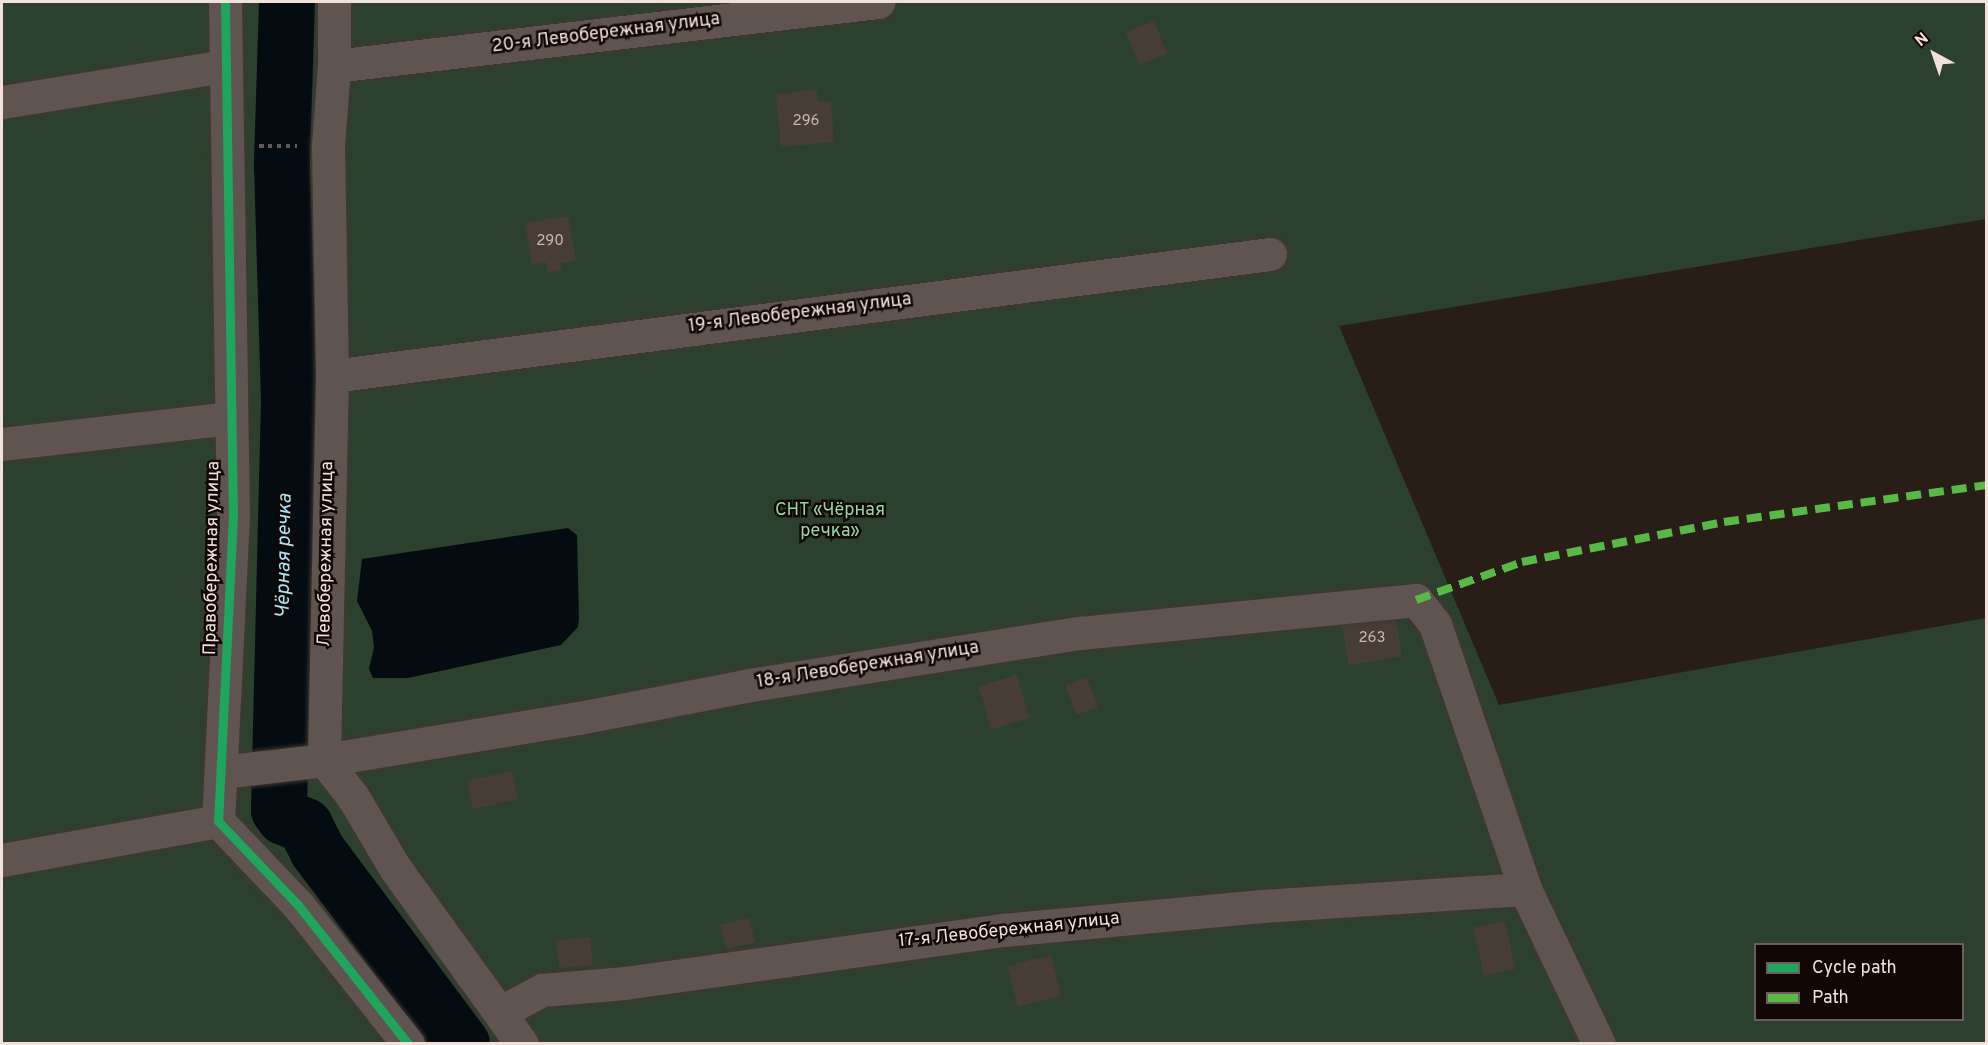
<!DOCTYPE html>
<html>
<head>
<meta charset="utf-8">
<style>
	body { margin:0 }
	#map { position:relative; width:1988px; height:1045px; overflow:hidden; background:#291d17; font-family:Overpass,sans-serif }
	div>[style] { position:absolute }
	.green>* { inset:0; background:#2c412d }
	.water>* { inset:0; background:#040c11 }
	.river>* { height:56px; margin:-28px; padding:0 28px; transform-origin:28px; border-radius:28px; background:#040c11 }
	.building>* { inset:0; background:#483c37; transform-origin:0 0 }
	.path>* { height:4px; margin-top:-2px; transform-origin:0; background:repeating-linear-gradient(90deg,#635a56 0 4.5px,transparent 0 9px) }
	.roads { filter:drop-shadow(0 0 2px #423733) drop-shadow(0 0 2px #423733) }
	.minor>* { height:33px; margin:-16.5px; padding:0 16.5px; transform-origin:16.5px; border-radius:16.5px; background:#5f5450 }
	.quiet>* { height:8px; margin-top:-4px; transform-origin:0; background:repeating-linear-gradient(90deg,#58b947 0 15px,transparent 0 23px) }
	.cycleway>* { height:9px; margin:-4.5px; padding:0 4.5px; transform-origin:4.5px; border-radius:4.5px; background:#20a55d }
	span { translate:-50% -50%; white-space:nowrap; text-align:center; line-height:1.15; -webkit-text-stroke:5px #110704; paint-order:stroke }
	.number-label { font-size:15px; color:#c7b8b1 }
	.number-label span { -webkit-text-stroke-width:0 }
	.street-label { font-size:18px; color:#f1e1da }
	.park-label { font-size:18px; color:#95d99f }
	.water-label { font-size:20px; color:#abe4f8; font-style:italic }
	.frame { position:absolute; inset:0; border:3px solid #f1e1da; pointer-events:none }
	.legend { position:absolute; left:1754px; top:943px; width:210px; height:78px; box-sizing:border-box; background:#110704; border:2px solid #6b5e5a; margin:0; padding:8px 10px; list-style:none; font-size:18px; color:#f1e1da }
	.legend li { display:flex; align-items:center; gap:12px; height:30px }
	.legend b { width:30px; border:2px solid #6b5e5a }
	.north { position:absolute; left:1904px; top:24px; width:60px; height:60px; -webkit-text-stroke:4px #110704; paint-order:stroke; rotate:320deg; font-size:16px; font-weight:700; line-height:24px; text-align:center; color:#f1e1da }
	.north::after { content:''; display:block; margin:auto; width:21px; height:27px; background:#f1e1da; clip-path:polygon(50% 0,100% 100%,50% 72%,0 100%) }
</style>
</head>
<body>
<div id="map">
	<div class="green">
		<i style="clip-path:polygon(evenodd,2px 2px,1986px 2px,1986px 219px,1339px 326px,1499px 705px,1986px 618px,1986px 1043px,2px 1044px,2px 2px,1756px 944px,1962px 944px,1962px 1020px,1756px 1020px,1756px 944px)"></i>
	</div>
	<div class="water">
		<i style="clip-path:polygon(568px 528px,577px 535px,579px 619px,578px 627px,561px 645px,408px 678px,373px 678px,369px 669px,374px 647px,372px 631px,357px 601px,362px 559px)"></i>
	</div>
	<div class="river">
		<i style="left:287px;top:2px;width:163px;rotate:91.8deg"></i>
		<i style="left:282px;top:165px;width:234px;rotate:88.3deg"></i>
		<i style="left:289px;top:399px;width:411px;rotate:91.4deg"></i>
		<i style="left:279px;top:810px;width:9px;rotate:54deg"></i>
		<i style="left:284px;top:817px;width:23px;rotate:23deg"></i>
		<i style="left:305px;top:826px;width:27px;rotate:63deg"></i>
		<i style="left:317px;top:850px;width:242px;rotate:53.2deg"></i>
	</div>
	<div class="building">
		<i style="left:1154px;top:21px;width:35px;height:30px;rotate:68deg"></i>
		<i style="clip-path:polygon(817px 90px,818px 102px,831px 101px,834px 142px,781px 147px,776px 94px)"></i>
		<i style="clip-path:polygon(568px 216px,576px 261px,560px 263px,562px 270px,548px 273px,546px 262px,532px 265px,525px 223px)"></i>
		<i style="left:1395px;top:613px;width:44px;height:54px;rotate:81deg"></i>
		<i style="left:1017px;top:675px;width:45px;height:40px;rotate:74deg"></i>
		<i style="left:1087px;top:677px;width:32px;height:23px;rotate:70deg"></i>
		<i style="left:512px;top:771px;width:29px;height:46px;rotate:78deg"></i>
		<i style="left:749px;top:918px;width:25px;height:30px;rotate:76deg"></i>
		<i style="left:1505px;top:921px;width:49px;height:32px;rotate:78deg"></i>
		<i style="left:590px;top:937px;width:28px;height:34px;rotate:84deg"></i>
		<i style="left:1051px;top:955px;width:42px;height:45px;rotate:76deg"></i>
	</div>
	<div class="path">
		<i style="left:259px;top:146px;width:38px"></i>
	</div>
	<div class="roads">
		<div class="minor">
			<i style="left:225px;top:2px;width:514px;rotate:89.11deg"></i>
			<i style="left:233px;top:516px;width:305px;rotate:92.8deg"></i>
			<i style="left:218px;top:821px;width:116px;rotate:46.4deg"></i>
			<i style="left:298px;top:905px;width:177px;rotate:51.6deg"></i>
			<i style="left:334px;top:2px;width:64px;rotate:90deg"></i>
			<i style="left:334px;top:66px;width:80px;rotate:94.3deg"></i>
			<i style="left:328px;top:146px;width:230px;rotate:89deg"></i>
			<i style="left:332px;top:376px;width:384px;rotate:91.2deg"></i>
			<i style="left:324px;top:760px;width:47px;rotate:51.9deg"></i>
			<i style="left:353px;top:797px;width:82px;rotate:59.4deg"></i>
			<i style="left:395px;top:868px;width:217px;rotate:54.2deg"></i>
			<i style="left:334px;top:66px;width:548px;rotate:-6.71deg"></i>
			<i style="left:2px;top:102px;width:226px;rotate:-9.2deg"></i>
			<i style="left:332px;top:376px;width:946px;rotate:-7.41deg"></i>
			<i style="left:2px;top:444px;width:230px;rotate:-6.5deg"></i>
			<i style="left:221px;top:772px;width:104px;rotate:-6.6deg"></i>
			<i style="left:324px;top:760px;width:258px;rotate:-9.4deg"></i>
			<i style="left:579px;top:718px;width:174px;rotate:-10.9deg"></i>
			<i style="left:750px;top:685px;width:334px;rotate:-9deg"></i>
			<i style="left:1080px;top:633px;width:338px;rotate:-5.6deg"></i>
			<i style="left:1416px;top:600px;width:31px;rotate:52deg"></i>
			<i style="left:1435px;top:624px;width:280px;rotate:71.2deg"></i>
			<i style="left:1525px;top:889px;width:172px;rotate:64.5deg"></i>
			<i style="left:2px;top:860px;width:219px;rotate:-10.2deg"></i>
			<i style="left:501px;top:1012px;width:47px;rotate:-28.2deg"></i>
			<i style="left:542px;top:990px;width:83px;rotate:-4.8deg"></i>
			<i style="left:625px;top:983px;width:382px;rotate:-8deg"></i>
			<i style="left:1003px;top:930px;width:260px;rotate:-5.3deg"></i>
			<i style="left:1262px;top:906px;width:264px;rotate:-3.7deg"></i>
		</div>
	</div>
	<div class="quiet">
		<i style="left:1416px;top:600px;width:113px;rotate:-19.7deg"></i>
		<i style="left:1522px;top:562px;width:206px;rotate:-11.2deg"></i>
		<i style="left:1724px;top:522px;width:265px;rotate:-8deg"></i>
	</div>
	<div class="cycleway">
		<i style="left:225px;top:2px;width:514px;rotate:89.11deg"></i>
		<i style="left:233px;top:516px;width:305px;rotate:92.8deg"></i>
		<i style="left:218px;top:821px;width:116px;rotate:46.4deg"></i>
		<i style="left:298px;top:905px;width:177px;rotate:51.6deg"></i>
	</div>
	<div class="number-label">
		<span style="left:806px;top:122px">296</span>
		<span style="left:550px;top:242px">290</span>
		<span style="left:1372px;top:639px">263</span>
	</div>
	<div class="street-label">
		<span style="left:606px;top:34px;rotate:-7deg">20-я Левобережная улица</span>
		<span style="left:800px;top:314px;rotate:-7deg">19-я Левобережная улица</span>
		<span style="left:327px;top:554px;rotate:-89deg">Левобережная улица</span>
		<span style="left:213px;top:558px;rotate:-89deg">Правобережная улица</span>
		<span style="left:868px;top:666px;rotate:-9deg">18-я Левобережная улица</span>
		<span style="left:1009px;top:931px;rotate:-6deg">17-я Левобережная улица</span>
	</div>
	<div class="park-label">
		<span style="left:830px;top:522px">СНТ «Чёрная<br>речка»</span>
	</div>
	<div class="water-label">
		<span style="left:285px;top:556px;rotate:-89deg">Чёрная речка</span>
	</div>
	<div class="frame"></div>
	<ul class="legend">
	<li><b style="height:8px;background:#20a55d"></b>Cycle path</li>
	<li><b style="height:8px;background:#58b947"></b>Path</li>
	</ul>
	<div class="north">N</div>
</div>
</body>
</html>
